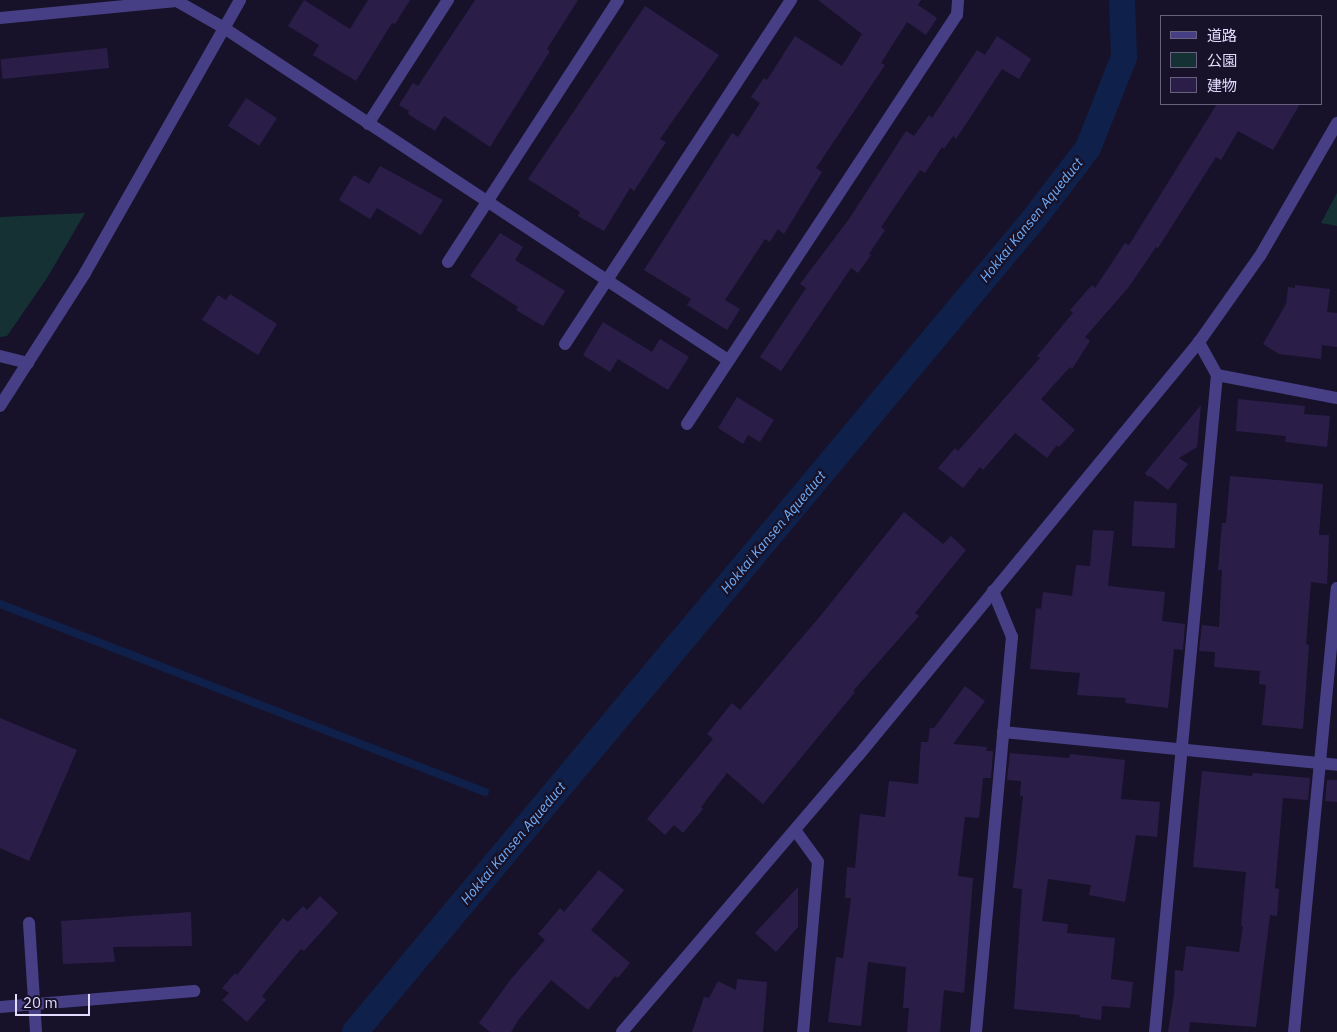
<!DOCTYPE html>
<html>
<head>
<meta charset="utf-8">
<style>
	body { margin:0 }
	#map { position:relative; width:1337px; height:1032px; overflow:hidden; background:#171229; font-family:"IBM Plex Sans","Noto Sans JP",sans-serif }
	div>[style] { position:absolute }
	.green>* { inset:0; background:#153133 }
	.stream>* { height:8px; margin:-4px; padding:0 4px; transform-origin:4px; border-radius:4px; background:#0f214a }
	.canal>* { height:26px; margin:-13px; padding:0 13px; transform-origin:13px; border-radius:13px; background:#0f214a }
	.building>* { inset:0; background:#2a1e49; transform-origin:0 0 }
	.minor>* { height:12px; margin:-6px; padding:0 6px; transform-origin:6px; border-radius:6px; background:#473f86 }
	.tertiary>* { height:12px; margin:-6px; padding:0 6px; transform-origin:6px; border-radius:6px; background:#473f86 }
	span { translate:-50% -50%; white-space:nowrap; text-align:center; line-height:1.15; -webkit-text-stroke:4.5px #171229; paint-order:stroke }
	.water-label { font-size:14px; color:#6eadf9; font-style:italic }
	.legend { position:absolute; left:1160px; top:15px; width:162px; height:90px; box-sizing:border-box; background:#171229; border:1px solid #68627e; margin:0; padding:6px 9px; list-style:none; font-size:15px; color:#e2dbfe }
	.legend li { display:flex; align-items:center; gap:10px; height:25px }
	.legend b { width:25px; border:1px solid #68627e }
	.scale { position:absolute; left:15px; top:994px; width:75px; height:22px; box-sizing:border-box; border:2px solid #e2dbfe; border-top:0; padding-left:6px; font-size:15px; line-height:18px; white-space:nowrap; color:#e2dbfe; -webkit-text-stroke:4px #171229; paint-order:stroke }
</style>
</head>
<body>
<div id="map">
	<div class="green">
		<i style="clip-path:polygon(1337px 193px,1337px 226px,1321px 223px)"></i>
		<i style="clip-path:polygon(85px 213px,47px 278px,7px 336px,0 337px,0 217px)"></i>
	</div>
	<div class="stream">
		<i style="left:0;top:604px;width:520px;rotate:21.19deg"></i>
	</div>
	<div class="canal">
		<i style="left:355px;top:1032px;width:1058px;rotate:-50.14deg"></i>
		<i style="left:1033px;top:220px;width:91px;rotate:-52.6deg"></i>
		<i style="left:1088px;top:148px;width:98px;rotate:-68.4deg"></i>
		<i style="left:1124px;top:57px;width:57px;rotate:-92deg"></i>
	</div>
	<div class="building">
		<i style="clip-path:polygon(304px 0,350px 29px,368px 0,410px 0,395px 24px,392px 23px,356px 81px,313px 55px,319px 45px,288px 26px)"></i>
		<i style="clip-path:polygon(475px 0,578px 0,547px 49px,550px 51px,490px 147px,444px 116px,435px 131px,408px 114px,409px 111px,399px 105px,413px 83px,418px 86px)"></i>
		<i style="clip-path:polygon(818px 0,921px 0,918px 5px,937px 18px,926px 35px,907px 22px,881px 63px,885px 65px,816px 168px,822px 172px,784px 234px,778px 229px,770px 242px,765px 239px,725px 300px,740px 309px,727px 330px,687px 305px,691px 299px,644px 270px,732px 133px,738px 137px,760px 103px,751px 97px,764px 78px,767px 80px,795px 36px,842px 66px,862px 34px)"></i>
		<i style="clip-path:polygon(645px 6px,719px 55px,660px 139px,666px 142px,634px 191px,630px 188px,604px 231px,578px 216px,580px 212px,528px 179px)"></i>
		<i style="clip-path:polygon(997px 36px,1031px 59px,1019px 79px,1002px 69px,956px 139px,953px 136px,944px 149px,942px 147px,925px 173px,920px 170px,881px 227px,885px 230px,869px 254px,871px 255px,858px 273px,851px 268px,781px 371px,760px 357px,806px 288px,800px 284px,849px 219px,906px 131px,914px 136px,929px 115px,932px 118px,977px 50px,985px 55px)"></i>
		<i style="left:107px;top:48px;width:20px;height:107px;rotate:84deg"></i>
		<i style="left:246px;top:98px;width:37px;height:33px;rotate:33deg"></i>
		<i style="clip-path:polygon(1217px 104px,1300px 104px,1273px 150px,1238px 131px,1221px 160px,1216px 157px,1158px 248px,1156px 247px,1128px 288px,1085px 337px,1090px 341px,1072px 369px,1070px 367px,1041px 399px,1075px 430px,1059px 447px,1057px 445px,1047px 458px,1015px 433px,983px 470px,980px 467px,963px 488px,938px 468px,955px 448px,958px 451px,1040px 358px,1037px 356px,1073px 313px,1070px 310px,1092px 285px,1095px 288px,1125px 243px,1129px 245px)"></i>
		<i style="clip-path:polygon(380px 166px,443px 200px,421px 235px,377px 208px,370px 219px,339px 200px,354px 175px,369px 184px)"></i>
		<i style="clip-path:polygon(500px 233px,523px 247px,515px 260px,565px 291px,543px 326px,516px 310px,518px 307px,470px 276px)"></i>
		<i style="clip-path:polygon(1295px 285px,1330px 289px,1327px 312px,1337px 313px,1337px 347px,1322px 345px,1321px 359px,1279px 354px,1263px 344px,1286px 304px,1288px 287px,1295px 288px)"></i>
		<i style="clip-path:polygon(230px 294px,277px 324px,258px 355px,202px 320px,218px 295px,226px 300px)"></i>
		<i style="clip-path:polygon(603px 322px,652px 352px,660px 339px,689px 357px,668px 390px,618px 359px,610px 372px,583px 355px)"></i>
		<i style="clip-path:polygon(737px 397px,774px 420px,760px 442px,748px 435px,743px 444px,718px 428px)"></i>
		<i style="clip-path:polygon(1238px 399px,1305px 406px,1304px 414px,1330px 416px,1327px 447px,1285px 442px,1286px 436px,1236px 431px)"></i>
		<i style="clip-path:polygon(1201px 405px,1197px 447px,1179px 458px,1188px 464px,1168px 490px,1150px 476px,1148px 477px,1145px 473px)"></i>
		<i style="clip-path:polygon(1230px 476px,1323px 484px,1319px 535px,1329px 535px,1328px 565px,1327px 584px,1311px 582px,1306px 644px,1309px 645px,1303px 729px,1262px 725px,1266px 685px,1259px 684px,1260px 671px,1214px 667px,1215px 652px,1199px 651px,1202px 625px,1219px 627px,1222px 570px,1218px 570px,1222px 523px,1226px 523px)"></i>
		<i style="left:1134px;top:501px;width:43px;height:45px;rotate:3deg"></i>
		<i style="clip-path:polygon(904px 512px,943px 544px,951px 536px,966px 550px,915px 613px,919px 616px,853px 691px,855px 692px,763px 804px,727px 773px,701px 807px,703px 809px,683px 833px,674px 825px,665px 835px,647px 819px,713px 739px,707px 734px,732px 703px,740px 710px,822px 614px)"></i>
		<i style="clip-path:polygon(1093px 530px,1114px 531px,1108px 586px,1165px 592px,1162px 621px,1185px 624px,1183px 650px,1174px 649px,1168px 708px,1125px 703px,1126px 698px,1077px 695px,1080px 673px,1030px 669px,1036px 608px,1041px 609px,1043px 592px,1072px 596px,1076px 565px,1090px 566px)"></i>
		<i style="clip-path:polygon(965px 686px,985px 701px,953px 744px,987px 747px,986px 751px,993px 751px,991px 778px,983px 778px,979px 818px,965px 817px,958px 876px,973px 878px,964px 993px,944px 990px,940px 1032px,907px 1032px,909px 1008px,903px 1008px,906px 967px,868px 962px,861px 1026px,828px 1022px,836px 957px,843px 958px,851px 898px,845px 898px,847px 867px,855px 868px,860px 814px,885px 817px,889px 781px,918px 784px,921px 742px,928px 742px,930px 728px,934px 728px)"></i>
		<i style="clip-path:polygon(0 718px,77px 750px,29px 861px,0 848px)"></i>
		<i style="clip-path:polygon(1010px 753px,1069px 758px,1070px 754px,1125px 760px,1121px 799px,1160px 802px,1157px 837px,1136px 835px,1125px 902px,1089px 895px,1091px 885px,1048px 879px,1042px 921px,1068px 924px,1067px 933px,1115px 938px,1111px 979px,1133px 982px,1130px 1008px,1102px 1006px,1101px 1020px,1079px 1017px,1080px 1015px,1014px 1009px,1022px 889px,1013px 888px,1023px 796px,1020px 796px,1021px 781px,1007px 780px)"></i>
		<i style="clip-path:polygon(1202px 771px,1252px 776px,1253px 773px,1310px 778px,1308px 800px,1283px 798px,1275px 888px,1279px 889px,1277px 916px,1270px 915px,1256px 1027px,1190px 1022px,1189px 1032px,1168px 1032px,1174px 995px,1175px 970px,1183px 971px,1186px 946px,1239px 952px,1243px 926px,1241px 926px,1246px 872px,1193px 867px)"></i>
		<i style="clip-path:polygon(1327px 780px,1337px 780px,1337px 802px,1325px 801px)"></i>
		<i style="clip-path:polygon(599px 870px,624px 890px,591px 930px,630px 963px,618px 978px,615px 976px,588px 1010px,551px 980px,519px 1019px,511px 1032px,490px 1032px,479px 1023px,511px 979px,545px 940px,538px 934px,560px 908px,564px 912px)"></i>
		<i style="clip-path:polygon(798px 887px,798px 927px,776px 952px,755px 933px)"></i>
		<i style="clip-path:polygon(320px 896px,338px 913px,304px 951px,301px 949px,262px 996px,266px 1000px,247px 1022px,222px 1000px,229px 993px,222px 988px,235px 973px,237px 975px,283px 918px,288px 922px,303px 906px,307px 910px)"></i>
		<i style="clip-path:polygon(191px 912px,192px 946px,113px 947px,115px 962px,63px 964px,61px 921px)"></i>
		<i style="clip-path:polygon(737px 979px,767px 982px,763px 1032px,692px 1032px,704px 997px,709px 998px,718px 981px,736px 990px)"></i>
	</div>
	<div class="minor">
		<i style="left:175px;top:0;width:56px;rotate:29.7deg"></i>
		<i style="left:224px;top:28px;width:604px;rotate:33.37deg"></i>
		<i style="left:0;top:18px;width:177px;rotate:-5.5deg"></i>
		<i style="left:368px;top:124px;width:148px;rotate:-57.2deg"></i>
		<i style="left:448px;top:262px;width:312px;rotate:-57deg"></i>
		<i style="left:565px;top:344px;width:412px;rotate:-56.7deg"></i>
		<i style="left:0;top:356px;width:29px;rotate:14deg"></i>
		<i style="left:1217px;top:375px;width:122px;rotate:10.9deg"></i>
		<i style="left:687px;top:424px;width:490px;rotate:-56.6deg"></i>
		<i style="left:957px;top:15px;width:15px;rotate:-86deg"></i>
		<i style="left:1003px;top:732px;width:336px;rotate:5.6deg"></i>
		<i style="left:795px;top:830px;width:39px;rotate:54deg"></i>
		<i style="left:818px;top:862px;width:171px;rotate:95deg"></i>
		<i style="left:29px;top:923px;width:109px;rotate:86.3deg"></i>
		<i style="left:0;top:1007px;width:195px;rotate:-4.7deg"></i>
		<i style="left:976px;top:1032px;width:397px;rotate:-84.8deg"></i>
		<i style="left:1012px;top:637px;width:50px;rotate:-112.4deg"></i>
		<i style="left:1155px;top:1032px;width:660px;rotate:-84.61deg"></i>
		<i style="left:1217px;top:375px;width:38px;rotate:-119deg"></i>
		<i style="left:1294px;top:1032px;width:446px;rotate:-84.5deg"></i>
	</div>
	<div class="tertiary">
		<i style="left:0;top:406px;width:158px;rotate:-57.4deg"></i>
		<i style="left:85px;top:273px;width:314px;rotate:-60.4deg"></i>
		<i style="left:622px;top:1032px;width:363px;rotate:-49.5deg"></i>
		<i style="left:858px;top:756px;width:536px;rotate:-50.52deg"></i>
		<i style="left:1199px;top:342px;width:105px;rotate:-54.7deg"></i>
		<i style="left:1260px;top:256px;width:154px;rotate:-59.9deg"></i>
	</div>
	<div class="water-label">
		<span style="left:1031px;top:220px;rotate:-51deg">Hokkai Kansen Aqueduct</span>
		<span style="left:773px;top:532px;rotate:-50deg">Hokkai Kansen Aqueduct</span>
		<span style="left:513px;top:843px;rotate:-50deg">Hokkai Kansen Aqueduct</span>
	</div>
	<ul class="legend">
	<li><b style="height:6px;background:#473f86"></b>道路</li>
	<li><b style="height:14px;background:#153133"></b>公園</li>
	<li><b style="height:14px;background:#2a1e49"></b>建物</li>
	</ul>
	<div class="scale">20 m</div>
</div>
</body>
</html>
